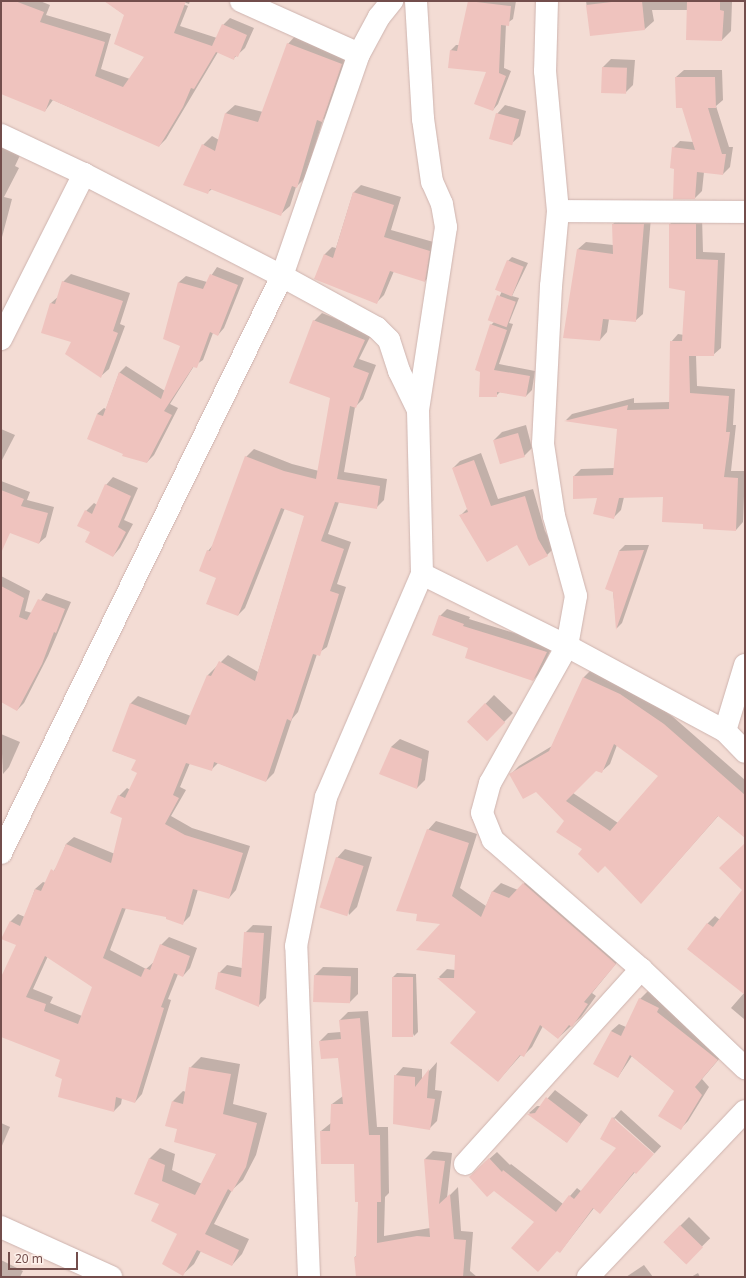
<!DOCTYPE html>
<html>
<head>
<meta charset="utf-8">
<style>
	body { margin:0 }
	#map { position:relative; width:746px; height:1278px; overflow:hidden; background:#fbece5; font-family:"Noto Sans",sans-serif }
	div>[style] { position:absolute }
	.residential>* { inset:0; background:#f3dcd4; transform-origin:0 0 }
	.shadow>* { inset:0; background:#0003; transform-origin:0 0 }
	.building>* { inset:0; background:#efc3be; transform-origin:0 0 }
	.roads { filter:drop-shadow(0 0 1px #ceb4af) drop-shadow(0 0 1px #ceb4af) }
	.minor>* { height:22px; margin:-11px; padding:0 11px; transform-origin:11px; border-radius:11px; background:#fff }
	span { translate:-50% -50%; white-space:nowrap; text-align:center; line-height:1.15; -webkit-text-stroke:3px #fef1eb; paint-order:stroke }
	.frame { position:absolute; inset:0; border:2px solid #734e4c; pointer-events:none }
	.scale { position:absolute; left:8px; top:1252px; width:70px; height:18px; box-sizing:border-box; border:2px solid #734e4c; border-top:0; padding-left:5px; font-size:12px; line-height:14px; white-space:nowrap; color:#734e4c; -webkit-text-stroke:3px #fef1eb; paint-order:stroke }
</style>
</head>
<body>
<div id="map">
	<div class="residential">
		<i style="left:1px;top:1px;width:744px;height:1276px"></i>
	</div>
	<div class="shadow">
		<i style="clip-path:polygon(1px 1px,40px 1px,50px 5px,46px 15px,111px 34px,101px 69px,130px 79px,145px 56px,125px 15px,105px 1px,175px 1px,188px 6px,180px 26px,217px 38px,223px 25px,230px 18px,254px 28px,245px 48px,233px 59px,218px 52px,166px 139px,159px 146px,53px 100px,45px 111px,1px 93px)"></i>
		<i style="clip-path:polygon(181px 1px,190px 1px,189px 4px)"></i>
		<i style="clip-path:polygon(469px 1px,516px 1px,513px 19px,506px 24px,504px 68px,511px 71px,498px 104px,493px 110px,487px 71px,449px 67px,451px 50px,456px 45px,460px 45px)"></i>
		<i style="clip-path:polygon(586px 1px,728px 1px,732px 2px,731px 31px,722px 40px,688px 10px,652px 10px,654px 21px,645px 29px,591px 35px)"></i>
		<i style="clip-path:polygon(296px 35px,350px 55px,331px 112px,323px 120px,305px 178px,296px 187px,290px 206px,281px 214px,212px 189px,207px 193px,203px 145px,212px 136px,219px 140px,226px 113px,235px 105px,263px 112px,288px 44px)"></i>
		<i style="clip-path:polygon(611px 59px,635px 60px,633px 85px,625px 93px,602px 92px,603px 67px)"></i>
		<i style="clip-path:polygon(684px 70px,722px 70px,723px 100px,716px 106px,729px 147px,733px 147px,730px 167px,723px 174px,704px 172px,702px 191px,695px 198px,675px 168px,673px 148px,680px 141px,693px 142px,676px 77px)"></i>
		<i style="clip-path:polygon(505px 105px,526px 111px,520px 136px,511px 144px,497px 114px)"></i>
		<i style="clip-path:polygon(1px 138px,23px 149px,15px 166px,19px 168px,4px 197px,12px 199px,1px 241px)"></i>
		<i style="clip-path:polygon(361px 185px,401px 197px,391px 230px,437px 243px,432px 273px,425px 281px,394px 271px,384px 295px,376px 303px,324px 255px,332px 247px,336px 248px,353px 193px)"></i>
		<i style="clip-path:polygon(620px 217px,651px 217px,643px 314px,635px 321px,609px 319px,607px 332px,600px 340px,578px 249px,586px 242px,613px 245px,613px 224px)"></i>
		<i style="clip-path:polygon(677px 217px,702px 217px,703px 252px,725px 253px,721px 348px,713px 355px,696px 355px,697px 386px,735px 389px,733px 425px,736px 425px,731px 471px,745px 471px,743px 522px,736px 530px,704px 523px,664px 496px,624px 497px,621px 510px,614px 517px,598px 497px,574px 476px,581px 469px,615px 468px,618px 428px,566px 420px,572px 414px,634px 398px,634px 403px,670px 402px,671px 342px,678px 334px,684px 335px,686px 290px,670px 224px)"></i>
		<i style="clip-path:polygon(512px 257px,528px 263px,512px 296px,519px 298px,509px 323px,513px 324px,499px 364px,535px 371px,532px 390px,526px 396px,500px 392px,496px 396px,480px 396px,491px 325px,495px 321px,489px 319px,502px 291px,508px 261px)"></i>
		<i style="clip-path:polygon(217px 267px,244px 278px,224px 328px,218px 335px,213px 333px,203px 360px,194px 366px,170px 404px,178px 408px,154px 455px,147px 462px,124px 453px,97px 414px,104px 408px,106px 409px,119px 373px,126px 366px,165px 391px,182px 345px,164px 338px,179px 282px,186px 276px,207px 282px)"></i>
		<i style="clip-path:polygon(71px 274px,130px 293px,120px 324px,125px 326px,109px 369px,101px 376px,73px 341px,51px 303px,59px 296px,63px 282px)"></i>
		<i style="clip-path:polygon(evenodd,322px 313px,372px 333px,359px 359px,376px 365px,363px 399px,355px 407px,344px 472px,387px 479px,384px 500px,376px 508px,339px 502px,328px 534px,351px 542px,337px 584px,346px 587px,327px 647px,317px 654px,298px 712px,292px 719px,274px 773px,266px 781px,218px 763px,211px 770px,190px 763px,180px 787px,186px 790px,171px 816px,192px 828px,250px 846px,236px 890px,229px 898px,198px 889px,190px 916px,182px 924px,168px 916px,126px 908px,110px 950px,146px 969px,155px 961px,161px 945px,169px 937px,197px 948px,190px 968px,183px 976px,178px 974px,168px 999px,171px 1000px,142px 1094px,135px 1102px,122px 1098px,121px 1104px,114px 1111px,64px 1078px,61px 1059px,1px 1036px,1px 980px,17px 945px,10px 922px,18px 914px,25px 917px,35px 889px,43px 882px,46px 883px,59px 863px,66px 844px,74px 837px,115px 854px,123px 818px,119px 796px,127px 788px,130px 790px,139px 773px,138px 760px,113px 751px,131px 703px,138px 696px,191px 716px,208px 675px,228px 655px,258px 672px,305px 515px,285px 508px,245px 608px,238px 615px,217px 578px,208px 551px,213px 545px,246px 457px,254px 449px,292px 464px,319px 471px,331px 398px,314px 321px,322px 313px,48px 956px,93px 987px,82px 1016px,50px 1003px,53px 997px,33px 989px,48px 956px)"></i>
		<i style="clip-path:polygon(526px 425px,532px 448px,524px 456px,494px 440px,502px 432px)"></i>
		<i style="clip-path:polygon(1px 429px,15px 435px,1px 462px)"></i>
		<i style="clip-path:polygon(481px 453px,498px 499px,533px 489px,545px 531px,554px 548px,547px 555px,517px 544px,461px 515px,468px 508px,453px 468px,460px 461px)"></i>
		<i style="clip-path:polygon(113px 477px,138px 488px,124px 520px,133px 524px,120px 548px,113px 556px,91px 532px,86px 511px,94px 503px,97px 505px,106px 485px)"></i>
		<i style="clip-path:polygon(1px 481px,30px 492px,27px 500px,54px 507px,46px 537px,39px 543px,1px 527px)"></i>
		<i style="clip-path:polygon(625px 545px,649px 545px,622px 623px,617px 628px,613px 591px,619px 551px)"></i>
		<i style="clip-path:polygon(1px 576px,30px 591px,25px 611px,32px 613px,46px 593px,71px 602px,48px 656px,24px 703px,17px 710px,1px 701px)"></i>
		<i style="clip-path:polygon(447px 609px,470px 617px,469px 619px,553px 645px,540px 673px,533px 680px,469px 647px,440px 616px)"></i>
		<i style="clip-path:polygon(evenodd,592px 669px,629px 686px,672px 716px,745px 780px,745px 837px,719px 815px,641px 903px,605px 864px,583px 849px,565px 821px,536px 791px,511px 774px,519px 766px,552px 746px,584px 677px,592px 669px,617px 745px,659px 776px,618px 823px,573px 793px,596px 770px,601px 772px,610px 764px,617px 745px)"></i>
		<i style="clip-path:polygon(494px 695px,513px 713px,495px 731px,468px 722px)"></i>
		<i style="clip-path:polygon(1px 734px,20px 742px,9px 767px,3px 774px)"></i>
		<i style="clip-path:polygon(400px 739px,429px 751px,425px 780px,417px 788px,391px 747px)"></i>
		<i style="clip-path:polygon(436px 821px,477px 834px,460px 888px,486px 906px,492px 892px,501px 883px,518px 890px,532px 875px,623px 955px,592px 993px,596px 996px,581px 1017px,558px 1038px,543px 1026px,532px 1047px,523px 1056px,521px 1055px,498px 1081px,477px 1012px,439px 977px,447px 969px,455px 970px,456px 954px,442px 923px,428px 830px)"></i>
		<i style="clip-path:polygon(745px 844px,745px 1019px,744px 1019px,731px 1008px,744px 993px,688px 949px,708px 923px,715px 916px,720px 920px,745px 891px)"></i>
		<i style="clip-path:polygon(345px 849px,372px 857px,357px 907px,349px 915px,337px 858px)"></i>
		<i style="clip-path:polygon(253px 925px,272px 926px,266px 998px,259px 1005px,219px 973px,227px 965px,242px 968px,245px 933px)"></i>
		<i style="clip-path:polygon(323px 967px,358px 968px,358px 994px,350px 1002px,315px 975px)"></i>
		<i style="clip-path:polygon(397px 973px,416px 974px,418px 1032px,414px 1036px,393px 977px)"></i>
		<i style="clip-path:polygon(648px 991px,666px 1000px,725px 1052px,702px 1079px,709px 1087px,688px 1121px,681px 1128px,675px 1091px,632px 1056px,618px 1077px,611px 1031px,619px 1024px,626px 1027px,640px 999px)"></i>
		<i style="clip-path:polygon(368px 1011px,377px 1127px,388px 1127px,389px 1193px,385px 1197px,384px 1236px,430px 1228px,425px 1159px,433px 1151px,452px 1153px,447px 1198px,458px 1187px,461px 1231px,473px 1232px,470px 1271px,477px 1277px,357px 1277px,355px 1257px,357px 1255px,359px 1201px,355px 1163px,321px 1131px,331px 1123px,332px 1104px,343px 1096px,339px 1057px,320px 1041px,328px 1033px,341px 1032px,340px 1020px,348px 1012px)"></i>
		<i style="clip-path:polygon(201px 1057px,240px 1064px,233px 1104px,267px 1113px,256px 1155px,243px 1180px,232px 1190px,214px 1224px,249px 1239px,242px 1254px,232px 1265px,201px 1251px,194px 1264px,183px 1274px,179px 1233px,160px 1204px,149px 1159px,160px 1148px,175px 1154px,172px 1170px,202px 1184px,217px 1153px,178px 1129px,173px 1101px,183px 1091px,186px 1092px,190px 1068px)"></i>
		<i style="clip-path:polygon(437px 1062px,435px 1090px,442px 1091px,437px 1121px,429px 1129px,395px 1076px,403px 1067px,422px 1069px,422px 1079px)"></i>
		<i style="clip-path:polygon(555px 1090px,588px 1115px,566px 1142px,529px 1113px,537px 1106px,541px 1106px)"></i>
		<i style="left:621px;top:1110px;width:54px;height:10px;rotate:42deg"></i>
		<i style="clip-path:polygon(614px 1117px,635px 1172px,600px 1213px,594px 1208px,560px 1252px,535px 1222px,478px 1169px,497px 1152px,510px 1165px,511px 1164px,563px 1204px,577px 1188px,582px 1192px,618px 1147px,602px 1138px)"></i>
		<i style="clip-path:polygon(1px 1123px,10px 1127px,1px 1148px)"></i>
		<i style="left:689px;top:1217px;width:30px;height:35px;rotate:45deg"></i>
		<i style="clip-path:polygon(1px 1260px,23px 1271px,20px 1277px,1px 1277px)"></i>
		<i style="clip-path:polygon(644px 1265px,653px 1277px,626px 1277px)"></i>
		<i style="clip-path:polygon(698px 1273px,700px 1277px,691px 1277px)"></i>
	</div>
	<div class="building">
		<i style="clip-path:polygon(1px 1px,15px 1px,44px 12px,40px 22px,105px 42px,95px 76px,123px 87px,144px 57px,114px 44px,124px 15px,104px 1px,186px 1px,174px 33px,212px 46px,222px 24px,247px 35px,238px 57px,235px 56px,234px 60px,216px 52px,194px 89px,191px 88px,183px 107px,159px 147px,50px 99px,45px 112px,1px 94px)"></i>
		<i style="clip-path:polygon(468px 1px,511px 6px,509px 26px,501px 25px,499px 73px,506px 76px,493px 111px,474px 104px,486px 72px,448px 68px,450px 50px,457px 51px)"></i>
		<i style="clip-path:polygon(620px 1px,642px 1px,645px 30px,590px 36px,586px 5px)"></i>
		<i style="clip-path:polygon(687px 1px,720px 1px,720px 10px,724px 11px,722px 41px,686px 40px)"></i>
		<i style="clip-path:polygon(287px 43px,342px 64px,322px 122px,317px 120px,297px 188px,292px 186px,281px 216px,210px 189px,208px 194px,183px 185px,202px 144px,215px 151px,225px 113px,258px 122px)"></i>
		<i style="left:602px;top:67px;width:25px;height:26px;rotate:2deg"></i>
		<i style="clip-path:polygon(675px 77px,715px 77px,716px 108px,708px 108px,722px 154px,726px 154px,723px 175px,697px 172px,695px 199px,673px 199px,674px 169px,670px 168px,672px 147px,695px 150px,682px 108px,676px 108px)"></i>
		<i style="left:496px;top:113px;width:24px;height:27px;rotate:15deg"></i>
		<i style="clip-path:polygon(353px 192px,394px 205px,384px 237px,430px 251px,425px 282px,390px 271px,377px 304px,314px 279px,324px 254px,333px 258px)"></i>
		<i style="clip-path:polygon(612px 224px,644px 224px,636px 322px,603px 319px,600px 341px,563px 338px,577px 249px,613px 254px)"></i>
		<i style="clip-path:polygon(669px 224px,696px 224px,696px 259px,718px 260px,714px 356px,689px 356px,690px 393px,729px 396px,726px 432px,730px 432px,724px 477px,738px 478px,736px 531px,703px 529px,703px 524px,662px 522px,663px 497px,619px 498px,614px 519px,593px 514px,597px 498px,573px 499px,573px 476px,613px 475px,617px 429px,564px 421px,628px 405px,627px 410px,669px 409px,670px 341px,682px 341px,685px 291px,669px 288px)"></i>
		<i style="left:507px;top:260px;width:18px;height:32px;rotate:22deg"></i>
		<i style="clip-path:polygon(210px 274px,238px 285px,218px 336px,210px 332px,197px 368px,193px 367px,164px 411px,172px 415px,147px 463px,122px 456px,123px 454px,87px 439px,97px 414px,103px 416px,119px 372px,161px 399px,180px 346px,163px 339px,178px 282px,203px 289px)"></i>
		<i style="clip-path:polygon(62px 281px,123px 301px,113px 331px,118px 333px,101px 378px,65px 354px,71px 342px,41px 333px,50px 303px,55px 304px)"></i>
		<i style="left:497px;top:295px;width:20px;height:27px;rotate:20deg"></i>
		<i style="clip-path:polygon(evenodd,313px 320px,365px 340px,353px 367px,369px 373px,356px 408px,350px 406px,337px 479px,380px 486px,377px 509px,335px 502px,321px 541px,344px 549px,330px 591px,339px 594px,320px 656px,313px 654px,291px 721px,287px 719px,266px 782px,214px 762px,212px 771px,186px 763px,173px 795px,179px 798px,165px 824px,185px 835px,243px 853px,229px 899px,193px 889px,183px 925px,166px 919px,166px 917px,122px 908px,103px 958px,141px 977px,145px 968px,150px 970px,160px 944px,190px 956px,183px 977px,174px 973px,161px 1007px,164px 1008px,135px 1103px,116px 1097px,114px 1112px,58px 1097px,62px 1079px,55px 1076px,60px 1060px,1px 1037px,1px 977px,16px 945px,1px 939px,10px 921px,20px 926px,35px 889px,41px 891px,51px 869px,54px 871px,66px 844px,111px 863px,122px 818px,110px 813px,118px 795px,125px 798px,137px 773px,131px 770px,136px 760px,112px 751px,130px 703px,186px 725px,207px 675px,211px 676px,219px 661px,255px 681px,304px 516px,281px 508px,238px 616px,206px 604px,216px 578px,199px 571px,207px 550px,210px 551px,245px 456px,284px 471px,316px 479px,330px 398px,289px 383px,313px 320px,45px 956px,92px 987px,78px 1024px,44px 1011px,46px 1004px,26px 997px,45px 956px)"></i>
		<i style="clip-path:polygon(490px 324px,507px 330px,494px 370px,530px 376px,526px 397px,497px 392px,497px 397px,479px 397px,480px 372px,475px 370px)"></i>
		<i style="left:518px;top:433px;width:25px;height:26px;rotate:74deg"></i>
		<i style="clip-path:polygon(474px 460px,491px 506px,525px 496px,538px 539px,548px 556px,529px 566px,517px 545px,487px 562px,459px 515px,468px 512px,452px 468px)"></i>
		<i style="clip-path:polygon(105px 484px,131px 496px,118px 527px,126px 532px,113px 557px,85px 542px,90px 532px,77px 526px,85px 510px,92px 514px)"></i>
		<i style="clip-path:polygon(1px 490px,24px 499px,21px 506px,48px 513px,39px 544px,10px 533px,1px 553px)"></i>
		<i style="clip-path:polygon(644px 550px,616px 630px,613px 592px,605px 589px,619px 551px)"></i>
		<i style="clip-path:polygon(1px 586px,24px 598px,19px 617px,27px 620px,38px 599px,65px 609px,56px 633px,54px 632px,42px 664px,17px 711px,1px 702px)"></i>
		<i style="clip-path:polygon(439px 615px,464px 624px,463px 626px,547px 652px,533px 681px,465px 658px,468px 648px,432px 635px)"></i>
		<i style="clip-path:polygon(evenodd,583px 677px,620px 694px,664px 724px,745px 795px,745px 838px,718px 816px,641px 904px,605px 866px,598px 873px,578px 854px,582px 849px,556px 832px,564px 821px,536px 792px,523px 799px,509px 774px,549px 751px,583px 677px,614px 744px,658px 776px,610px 831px,566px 801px,596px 771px,602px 773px,614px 744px)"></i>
		<i style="left:485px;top:703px;width:28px;height:26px;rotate:44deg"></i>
		<i style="clip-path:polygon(391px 747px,422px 759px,417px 789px,379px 774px)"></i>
		<i style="clip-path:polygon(427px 829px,469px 843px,452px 896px,481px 917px,492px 891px,509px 898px,523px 883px,616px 964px,584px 1002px,588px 1004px,572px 1027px,569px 1025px,558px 1039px,540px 1025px,524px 1057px,520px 1055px,498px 1082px,450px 1043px,476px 1012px,437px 978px,454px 978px,455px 955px,416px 950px,440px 924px,416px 921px,417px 914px,396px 911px)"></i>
		<i style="clip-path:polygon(745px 843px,745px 995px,687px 949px,707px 923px,713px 927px,742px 890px,719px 868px)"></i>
		<i style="left:336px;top:857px;width:29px;height:53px;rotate:18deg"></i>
		<i style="clip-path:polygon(244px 932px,264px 933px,259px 1007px,215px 989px,218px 972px,241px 977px)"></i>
		<i style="left:314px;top:975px;width:37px;height:27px;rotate:2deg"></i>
		<i style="left:392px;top:977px;width:21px;height:60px"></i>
		<i style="clip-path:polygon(639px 998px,659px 1008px,657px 1012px,718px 1060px,695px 1087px,702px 1095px,681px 1130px,658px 1116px,674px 1091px,630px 1055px,618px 1078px,593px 1064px,611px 1031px,621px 1036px)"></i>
		<i style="clip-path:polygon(360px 1018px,369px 1135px,380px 1135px,381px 1202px,377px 1202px,377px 1243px,417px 1236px,430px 1237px,424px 1159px,445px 1161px,439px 1204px,450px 1194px,454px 1239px,466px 1240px,463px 1277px,356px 1277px,354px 1257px,356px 1257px,358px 1202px,355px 1202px,354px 1164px,321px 1164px,320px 1131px,330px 1131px,331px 1104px,343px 1104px,338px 1058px,321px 1059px,319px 1041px,341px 1039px,339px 1020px)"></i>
		<i style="clip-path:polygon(189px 1067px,231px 1074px,223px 1114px,257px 1123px,246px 1167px,232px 1192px,228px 1189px,205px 1234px,239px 1250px,232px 1266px,197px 1250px,183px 1276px,162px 1264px,177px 1234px,151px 1221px,159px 1204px,134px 1194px,149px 1158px,165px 1165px,162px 1181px,195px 1195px,216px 1154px,174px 1142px,177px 1129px,165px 1126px,172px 1101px,183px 1104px)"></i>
		<i style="clip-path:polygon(429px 1069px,427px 1098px,435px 1099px,430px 1130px,393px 1124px,394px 1075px,415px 1077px,415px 1087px)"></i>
		<i style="clip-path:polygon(546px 1097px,581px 1124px,567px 1143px,527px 1114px,535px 1113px)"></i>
		<i style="clip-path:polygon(612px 1117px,654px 1154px,636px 1174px,634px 1172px,600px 1214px,593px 1208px,560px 1253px,557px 1251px,538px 1272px,511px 1248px,534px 1222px,494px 1191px,487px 1197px,469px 1177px,489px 1158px,502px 1172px,503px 1170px,556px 1212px,569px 1195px,574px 1199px,616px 1148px,600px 1139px)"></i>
		<i style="left:680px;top:1225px;width:32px;height:24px;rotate:44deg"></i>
	</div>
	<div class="roads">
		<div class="minor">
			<i style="left:241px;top:1px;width:129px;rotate:24.2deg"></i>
			<i style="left:547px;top:1px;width:70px;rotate:91.6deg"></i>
			<i style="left:545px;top:71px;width:141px;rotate:84.7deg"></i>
			<i style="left:558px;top:211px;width:75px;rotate:95.3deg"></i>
			<i style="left:551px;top:286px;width:158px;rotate:92.9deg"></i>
			<i style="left:543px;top:444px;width:73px;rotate:81.3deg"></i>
			<i style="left:554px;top:516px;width:83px;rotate:74.6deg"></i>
			<i style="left:576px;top:596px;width:51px;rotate:100.2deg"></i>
			<i style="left:567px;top:646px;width:157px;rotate:119.3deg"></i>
			<i style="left:490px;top:783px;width:31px;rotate:105deg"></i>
			<i style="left:482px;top:813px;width:29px;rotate:68deg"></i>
			<i style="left:493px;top:840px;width:196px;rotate:41.1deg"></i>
			<i style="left:641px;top:969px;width:144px;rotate:43.6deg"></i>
			<i style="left:1px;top:135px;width:92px;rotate:25.2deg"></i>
			<i style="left:84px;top:174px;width:223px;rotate:27.3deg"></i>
			<i style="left:282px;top:276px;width:108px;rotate:28.7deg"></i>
			<i style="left:377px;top:328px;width:17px;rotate:45deg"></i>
			<i style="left:389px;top:340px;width:33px;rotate:72deg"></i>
			<i style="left:399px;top:371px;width:43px;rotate:64deg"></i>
			<i style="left:558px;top:211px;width:187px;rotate:0.3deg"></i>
			<i style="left:1px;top:339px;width:185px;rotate:-63.3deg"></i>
			<i style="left:422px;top:574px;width:162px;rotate:26.4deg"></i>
			<i style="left:567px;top:646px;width:179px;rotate:28.3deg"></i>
			<i style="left:725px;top:731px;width:29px;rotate:46deg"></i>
			<i style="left:725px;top:731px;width:69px;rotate:-73.1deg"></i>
			<i style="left:1px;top:853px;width:642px;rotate:-64.03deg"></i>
			<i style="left:282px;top:276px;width:235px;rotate:-70.9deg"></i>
			<i style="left:359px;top:54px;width:42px;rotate:-61.6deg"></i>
			<i style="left:379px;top:17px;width:21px;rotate:-51deg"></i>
			<i style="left:465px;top:1164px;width:263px;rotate:-47.9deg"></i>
			<i style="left:1px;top:1227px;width:121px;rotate:24.4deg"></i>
			<i style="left:309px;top:1277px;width:331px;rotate:-92.2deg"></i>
			<i style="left:296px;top:946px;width:152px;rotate:-78.6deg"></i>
			<i style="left:326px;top:797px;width:243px;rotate:-66.7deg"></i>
			<i style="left:422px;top:574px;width:164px;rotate:-91.4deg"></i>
			<i style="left:418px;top:410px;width:185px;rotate:-81.3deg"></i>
			<i style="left:446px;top:227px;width:23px;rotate:-100deg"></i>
			<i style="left:442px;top:204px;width:24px;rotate:-114deg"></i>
			<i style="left:432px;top:182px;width:64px;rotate:-98.1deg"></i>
			<i style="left:423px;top:119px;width:118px;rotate:-93.4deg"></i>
			<i style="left:588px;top:1277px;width:228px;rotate:-46.6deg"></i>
		</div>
	</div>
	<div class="frame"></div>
	<div class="scale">20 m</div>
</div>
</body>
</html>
